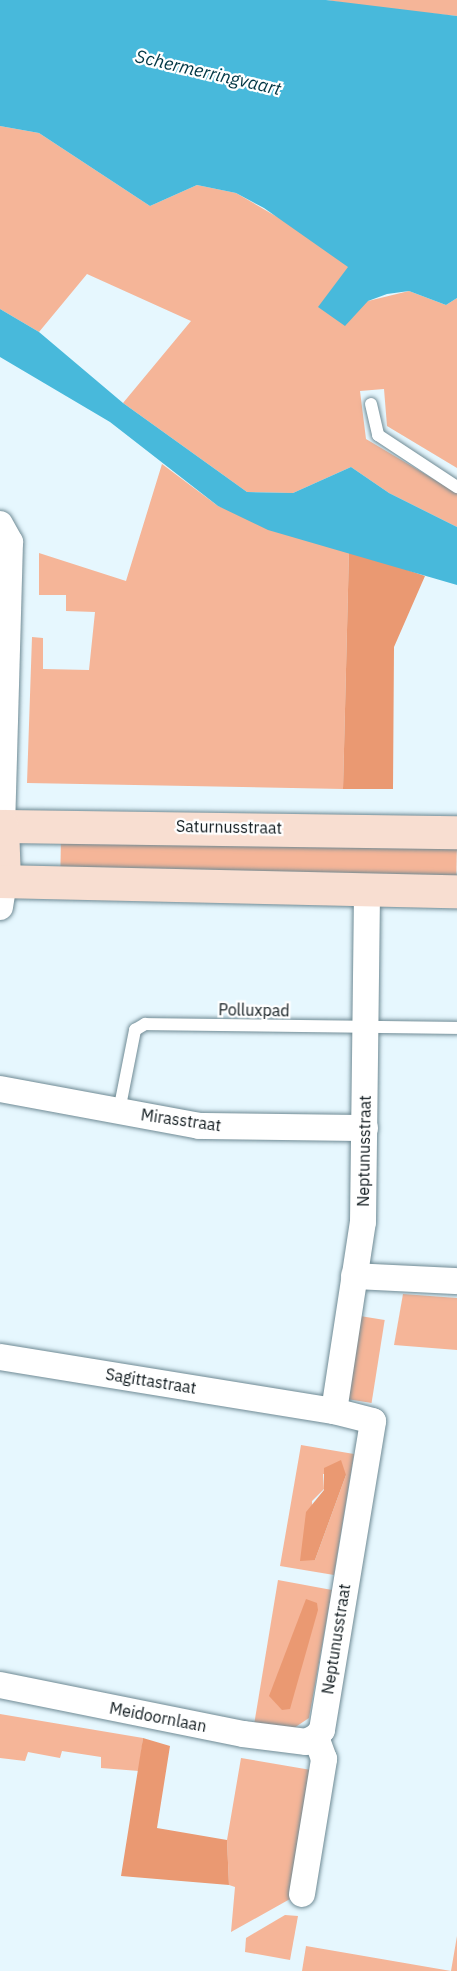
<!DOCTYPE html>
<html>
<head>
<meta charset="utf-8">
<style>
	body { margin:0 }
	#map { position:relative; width:457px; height:1971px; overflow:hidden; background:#e6f7fe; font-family:"IBM Plex Sans",sans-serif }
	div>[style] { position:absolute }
	.green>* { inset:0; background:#f5b598; transform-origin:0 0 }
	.forest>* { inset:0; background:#ea9972 }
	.water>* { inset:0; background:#48b9db }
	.roads { filter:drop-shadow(0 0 2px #6f8a94) drop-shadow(0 0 2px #6f8a94) }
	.lane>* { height:12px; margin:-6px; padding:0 6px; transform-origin:6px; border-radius:6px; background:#fff }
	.street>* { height:26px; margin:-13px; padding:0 13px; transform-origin:13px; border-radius:13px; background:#fff }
	.secondary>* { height:33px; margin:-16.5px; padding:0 16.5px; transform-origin:16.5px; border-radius:16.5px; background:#f8ded1 }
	span { translate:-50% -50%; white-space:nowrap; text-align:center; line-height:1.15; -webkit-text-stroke:4.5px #fff; paint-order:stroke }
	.street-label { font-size:16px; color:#0f191d }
	.water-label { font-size:18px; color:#003644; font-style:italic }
</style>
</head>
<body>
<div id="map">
	<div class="green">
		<i style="clip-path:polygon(326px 0,457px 0,457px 16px,375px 8px)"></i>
		<i style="clip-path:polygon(0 126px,39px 133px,150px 206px,197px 185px,236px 193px,298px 229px,349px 267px,368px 301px,409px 291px,446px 305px,457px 298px,457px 468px,387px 426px,384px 389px,360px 391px,366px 439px,457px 493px,457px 527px,389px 493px,351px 467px,293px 493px,247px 492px,123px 403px,191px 321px,87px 274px,39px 332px,0 309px)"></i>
		<i style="clip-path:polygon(162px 464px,218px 506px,349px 550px,343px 789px,27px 783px,32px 637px,43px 638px,43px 669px,89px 670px,95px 612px,66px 611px,66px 595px,39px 595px,39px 553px,126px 581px)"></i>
		<i style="left:61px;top:836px;width:396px;height:37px;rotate:1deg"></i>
		<i style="clip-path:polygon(403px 1294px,457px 1298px,457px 1350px,394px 1345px)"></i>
		<i style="left:360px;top:1316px;width:25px;height:84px;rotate:9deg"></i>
		<i style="clip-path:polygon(evenodd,301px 1445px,354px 1454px,334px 1575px,280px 1566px,301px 1445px,323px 1474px,346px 1475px,315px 1560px,312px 1501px,324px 1489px,323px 1474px)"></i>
		<i style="clip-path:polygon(278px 1580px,332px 1590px,309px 1718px,291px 1730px,254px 1725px)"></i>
		<i style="clip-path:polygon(0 1714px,143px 1738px,139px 1771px,101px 1768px,101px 1757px,62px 1751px,60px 1758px,28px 1752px,25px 1761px,0 1758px)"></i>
		<i style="clip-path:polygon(241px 1758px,311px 1770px,290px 1899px,231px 1932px,235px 1887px,229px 1885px,227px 1840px)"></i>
		<i style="clip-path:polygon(285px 1915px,298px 1916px,290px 1960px,245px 1952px,246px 1938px)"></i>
		<i style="clip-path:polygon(457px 1936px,457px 1971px,302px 1971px,306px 1946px,451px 1971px)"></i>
	</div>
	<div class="forest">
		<i style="clip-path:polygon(349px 550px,425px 576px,394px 647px,393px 789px,343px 789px)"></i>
		<i style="clip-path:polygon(341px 1460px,346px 1475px,315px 1560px,300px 1561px,306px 1512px,324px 1490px,324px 1468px)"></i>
		<i style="clip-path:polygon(306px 1599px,317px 1603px,318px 1610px,290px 1709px,282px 1710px,269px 1696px)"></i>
		<i style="clip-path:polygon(143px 1738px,170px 1746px,157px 1828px,227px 1840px,229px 1885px,121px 1876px)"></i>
	</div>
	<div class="water">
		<i style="clip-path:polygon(0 0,326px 0,457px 16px,457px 298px,446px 305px,409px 291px,387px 294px,368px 301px,345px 326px,318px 307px,348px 267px,264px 208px,236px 193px,197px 185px,150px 206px,39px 133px,0 126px)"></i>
		<i style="clip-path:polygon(0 309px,39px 332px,123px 403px,247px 492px,293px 493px,351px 467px,389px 493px,457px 527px,457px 585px,268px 530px,218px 506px,110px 422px,0 357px)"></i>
	</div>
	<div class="roads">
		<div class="lane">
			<i style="left:371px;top:404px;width:32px;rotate:77deg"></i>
			<i style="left:378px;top:435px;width:95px;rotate:33.4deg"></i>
			<i style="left:119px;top:1111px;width:83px;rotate:-78.8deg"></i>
			<i style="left:135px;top:1030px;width:12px;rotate:-31deg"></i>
			<i style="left:145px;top:1024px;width:312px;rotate:0.7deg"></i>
		</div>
		<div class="street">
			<i style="left:0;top:524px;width:21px;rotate:61deg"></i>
			<i style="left:10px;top:542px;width:284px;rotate:91.6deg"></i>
			<i style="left:0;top:907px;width:26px;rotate:-81deg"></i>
			<i style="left:0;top:1089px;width:202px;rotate:10.5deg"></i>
			<i style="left:199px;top:1126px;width:166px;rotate:0.7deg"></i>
			<i style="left:354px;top:1276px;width:103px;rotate:2.8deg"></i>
			<i style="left:0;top:1357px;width:338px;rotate:9.2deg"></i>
			<i style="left:334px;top:1411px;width:191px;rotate:-81.3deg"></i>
			<i style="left:363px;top:1222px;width:334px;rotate:-89.3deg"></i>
			<i style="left:0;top:1685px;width:248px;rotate:11.4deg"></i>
			<i style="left:243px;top:1734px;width:64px;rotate:7.2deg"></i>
			<i style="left:306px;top:1742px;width:11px;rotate:-27deg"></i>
			<i style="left:302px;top:1894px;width:137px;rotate:-80.7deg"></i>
			<i style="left:324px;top:1759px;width:23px;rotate:-110deg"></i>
			<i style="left:316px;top:1737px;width:9px;rotate:-49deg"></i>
			<i style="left:322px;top:1730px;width:313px;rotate:-80.6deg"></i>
			<i style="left:373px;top:1421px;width:40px;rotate:-165.6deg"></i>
		</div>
		<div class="secondary">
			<i style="left:0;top:826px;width:457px;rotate:0.8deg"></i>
			<i style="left:2px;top:826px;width:55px;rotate:87.9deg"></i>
			<i style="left:0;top:881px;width:457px;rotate:1.3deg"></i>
		</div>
	</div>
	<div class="street-label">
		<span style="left:229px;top:827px;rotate:1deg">Saturnusstraat</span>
		<span style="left:254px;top:1010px;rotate:1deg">Polluxpad</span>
		<span style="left:181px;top:1120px;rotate:8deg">Mirasstraat</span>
		<span style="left:364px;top:1151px;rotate:-89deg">Neptunusstraat</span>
		<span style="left:151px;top:1381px;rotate:9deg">Sagittastraat</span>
		<span style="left:336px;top:1639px;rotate:-81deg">Neptunusstraat</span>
		<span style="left:158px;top:1717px;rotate:11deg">Meidoornlaan</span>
	</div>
	<div class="water-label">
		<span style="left:208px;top:73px;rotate:13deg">Schermerringvaart</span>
	</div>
</div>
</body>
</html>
